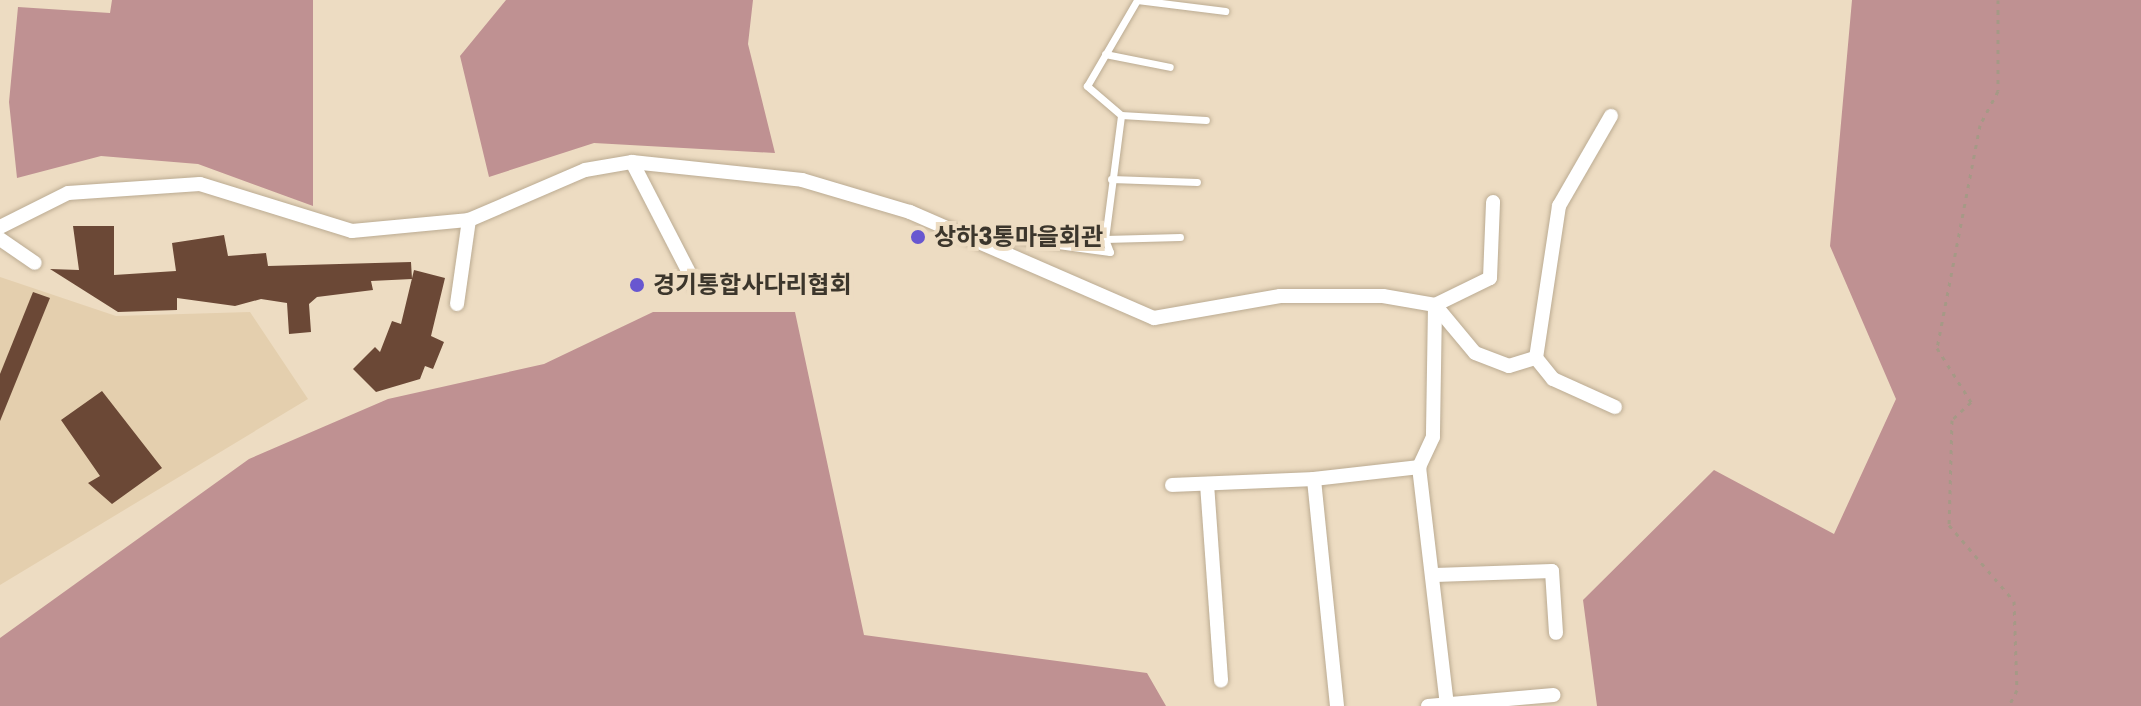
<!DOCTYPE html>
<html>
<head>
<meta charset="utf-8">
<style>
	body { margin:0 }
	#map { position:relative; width:2141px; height:706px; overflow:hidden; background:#eddcc2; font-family:Poppins,"Noto Sans KR",sans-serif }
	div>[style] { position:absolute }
	.built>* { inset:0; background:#e4cfae }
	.forest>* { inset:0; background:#bf9192 }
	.building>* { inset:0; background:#6b4836 }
	.path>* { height:3px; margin-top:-1.5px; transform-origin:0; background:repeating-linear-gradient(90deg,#a69986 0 4px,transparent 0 10px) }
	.roads { filter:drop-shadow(0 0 2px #bbab92) drop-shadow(0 0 2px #bbab92) }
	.lane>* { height:7px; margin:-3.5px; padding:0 3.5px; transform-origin:3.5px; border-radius:3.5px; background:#fff }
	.street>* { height:14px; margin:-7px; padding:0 7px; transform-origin:7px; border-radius:7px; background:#fff }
	.dots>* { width:22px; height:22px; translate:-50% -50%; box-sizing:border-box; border:4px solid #eddcc2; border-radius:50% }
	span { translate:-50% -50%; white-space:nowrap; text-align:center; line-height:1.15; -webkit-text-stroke:8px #eddcc2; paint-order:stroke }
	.poi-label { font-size:24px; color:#3c362c; font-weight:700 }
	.left { translate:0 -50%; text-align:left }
</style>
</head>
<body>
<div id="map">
	<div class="built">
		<i style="clip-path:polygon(0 277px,116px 316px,250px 312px,308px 399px,0 585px)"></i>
	</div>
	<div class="forest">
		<i style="clip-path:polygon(112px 0,313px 0,313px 206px,198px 164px,101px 156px,17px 178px,9px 102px,18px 7px,110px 13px)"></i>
		<i style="clip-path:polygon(506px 0,753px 0,748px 44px,775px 153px,594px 143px,489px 177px,460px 56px)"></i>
		<i style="clip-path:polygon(1852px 0,2141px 0,2141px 706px,1597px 706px,1583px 600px,1714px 470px,1834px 534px,1896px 399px,1830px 246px)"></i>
		<i style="clip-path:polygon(653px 312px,795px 312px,864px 635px,1147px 673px,1166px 706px,0 706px,0 638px,249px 459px,388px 399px,544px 364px)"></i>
	</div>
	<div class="building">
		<i style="clip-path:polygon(73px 226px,114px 226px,114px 275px,176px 271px,172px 243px,224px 235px,228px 256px,266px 253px,268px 266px,411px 262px,412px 279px,371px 281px,373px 290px,317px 297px,309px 304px,311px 332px,289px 334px,287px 303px,261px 299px,235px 306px,177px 298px,177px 310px,118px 312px,50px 269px,79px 270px)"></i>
		<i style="clip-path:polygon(414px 270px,445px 278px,431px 336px,444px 342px,433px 369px,425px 366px,420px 379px,376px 392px,353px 369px,375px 347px,380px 352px,392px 321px,401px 324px)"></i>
		<i style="clip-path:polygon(33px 292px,50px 298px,0 421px,0 374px)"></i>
		<i style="clip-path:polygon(102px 391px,162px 468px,112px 504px,88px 483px,100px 476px,61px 420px)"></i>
	</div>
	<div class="path">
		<i style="left:1998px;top:0;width:91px;rotate:90deg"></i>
		<i style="left:1998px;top:91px;width:38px;rotate:118deg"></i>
		<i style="left:1980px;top:125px;width:227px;rotate:100.9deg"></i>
		<i style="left:1937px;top:348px;width:64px;rotate:57.8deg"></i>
		<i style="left:1971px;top:402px;width:26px;rotate:137deg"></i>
		<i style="left:1952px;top:420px;width:105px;rotate:91.6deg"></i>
		<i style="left:1949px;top:525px;width:100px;rotate:49.5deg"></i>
		<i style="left:2014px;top:601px;width:89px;rotate:88.1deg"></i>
		<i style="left:2017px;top:690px;width:18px;rotate:117deg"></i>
	</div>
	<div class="roads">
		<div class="lane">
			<i style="left:1137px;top:0;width:89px;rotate:7.1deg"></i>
			<i style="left:1105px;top:54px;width:66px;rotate:11.3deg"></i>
			<i style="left:1121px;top:115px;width:85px;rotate:3.4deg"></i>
			<i style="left:1111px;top:179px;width:86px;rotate:2deg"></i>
			<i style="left:969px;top:233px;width:142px;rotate:7.7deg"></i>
			<i style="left:1110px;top:252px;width:14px;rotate:-111deg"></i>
			<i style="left:1105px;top:239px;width:125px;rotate:-82.6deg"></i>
			<i style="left:1121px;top:115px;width:45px;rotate:-139.5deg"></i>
			<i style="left:1087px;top:86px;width:99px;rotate:-59.8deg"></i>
			<i style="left:1105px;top:239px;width:75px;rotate:-1.5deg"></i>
		</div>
		<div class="street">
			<i style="left:632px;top:162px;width:137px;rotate:62.7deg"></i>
			<i style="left:0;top:227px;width:76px;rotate:-26.6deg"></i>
			<i style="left:68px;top:193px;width:132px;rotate:-3.9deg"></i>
			<i style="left:200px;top:184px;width:159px;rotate:17.2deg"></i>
			<i style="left:352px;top:231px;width:118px;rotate:-5.4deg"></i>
			<i style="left:469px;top:220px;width:126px;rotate:-23.3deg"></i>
			<i style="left:585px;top:170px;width:48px;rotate:-9.7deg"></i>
			<i style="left:632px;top:162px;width:171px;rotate:6deg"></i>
			<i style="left:802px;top:180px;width:113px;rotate:16.5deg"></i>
			<i style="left:910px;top:212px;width:266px;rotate:23.5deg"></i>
			<i style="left:1154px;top:318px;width:128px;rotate:-9.9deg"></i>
			<i style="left:1280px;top:296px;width:103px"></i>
			<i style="left:1383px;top:296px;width:53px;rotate:9.8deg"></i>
			<i style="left:0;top:239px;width:42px;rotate:34.4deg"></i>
			<i style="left:457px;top:304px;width:85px;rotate:-81.9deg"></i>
			<i style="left:1435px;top:305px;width:132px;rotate:90.9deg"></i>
			<i style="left:1433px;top:437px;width:33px;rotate:115deg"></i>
			<i style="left:1419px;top:467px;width:239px;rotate:83.3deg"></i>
			<i style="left:1435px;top:305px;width:62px;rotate:50.2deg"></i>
			<i style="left:1475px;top:353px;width:36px;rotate:21deg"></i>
			<i style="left:1509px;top:366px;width:28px;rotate:-17deg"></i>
			<i style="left:1536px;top:358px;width:154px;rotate:-81.4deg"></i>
			<i style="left:1559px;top:206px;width:104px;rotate:-60deg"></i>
			<i style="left:1435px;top:305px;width:61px;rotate:-26.1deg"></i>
			<i style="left:1490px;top:278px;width:76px;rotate:-87.7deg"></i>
			<i style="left:1536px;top:358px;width:27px;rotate:51deg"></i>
			<i style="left:1553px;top:379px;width:68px;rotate:24.3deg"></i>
			<i style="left:1207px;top:484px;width:197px;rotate:85.9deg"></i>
			<i style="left:1172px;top:485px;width:142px;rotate:-2.4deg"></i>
			<i style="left:1435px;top:575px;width:117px;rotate:-2deg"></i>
			<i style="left:1552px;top:571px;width:62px;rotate:86.3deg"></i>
			<i style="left:1337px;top:706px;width:228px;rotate:-95.8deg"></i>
			<i style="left:1314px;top:479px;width:106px;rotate:-6.5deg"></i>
			<i style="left:1428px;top:706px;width:126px;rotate:-5deg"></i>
		</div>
	</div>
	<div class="dots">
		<i style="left:918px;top:237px;background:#6857d0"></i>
		<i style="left:637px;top:285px;background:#6857d0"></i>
	</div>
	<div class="poi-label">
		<span class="left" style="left:934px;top:237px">상하3통마을회관</span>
		<span class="left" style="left:653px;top:285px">경기통합사다리협회</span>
	</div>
</div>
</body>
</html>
